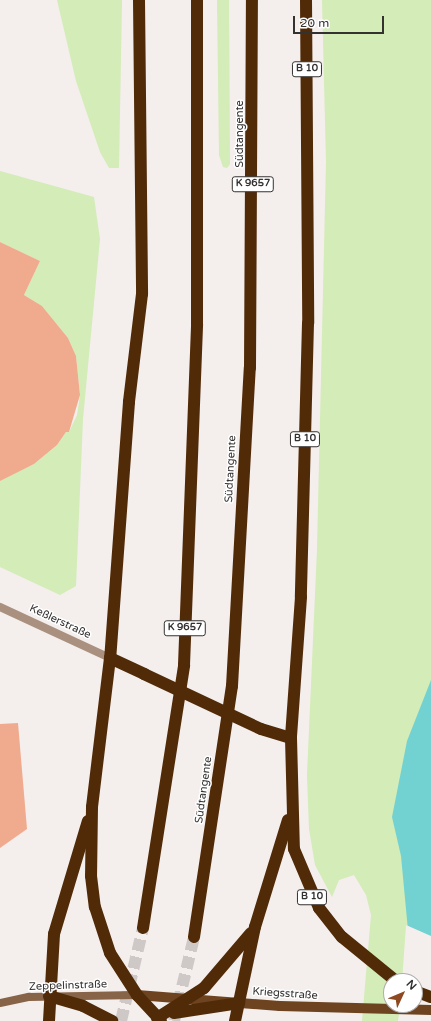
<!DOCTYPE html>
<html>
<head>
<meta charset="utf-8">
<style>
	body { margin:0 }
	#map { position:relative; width:431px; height:1021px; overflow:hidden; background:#f4eeec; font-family:"Varela Round",sans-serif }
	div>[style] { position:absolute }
	.green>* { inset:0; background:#d3ecb8 }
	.water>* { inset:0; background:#72d2d1 }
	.pier>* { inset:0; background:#f4eeec }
	.building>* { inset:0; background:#f0ab8f }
	.highway-tunnel>* { height:12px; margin-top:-6px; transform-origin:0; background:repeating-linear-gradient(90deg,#cec8c7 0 12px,transparent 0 18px) }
	.street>* { height:8px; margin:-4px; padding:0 4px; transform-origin:4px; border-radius:4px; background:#aa907e }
	.secondary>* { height:8px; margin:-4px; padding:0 4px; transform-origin:4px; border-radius:4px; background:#876348 }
	.primary>* { height:10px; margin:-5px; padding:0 5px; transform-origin:5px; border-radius:5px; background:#6e4320 }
	.highway>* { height:12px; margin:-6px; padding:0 6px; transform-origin:6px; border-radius:6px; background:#512b08 }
	.highway-bridge>* { height:12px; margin:-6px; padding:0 6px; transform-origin:6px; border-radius:6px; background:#512b08 }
	span { translate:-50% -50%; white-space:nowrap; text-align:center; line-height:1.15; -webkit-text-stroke:3px #fff; paint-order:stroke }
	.shield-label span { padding:1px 3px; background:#fff; border:1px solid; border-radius:3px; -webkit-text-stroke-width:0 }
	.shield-label { font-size:10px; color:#343231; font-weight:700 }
	.street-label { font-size:11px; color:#343231 }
	.north { position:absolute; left:383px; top:973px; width:40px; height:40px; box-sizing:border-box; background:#fff; border:1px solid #aeadad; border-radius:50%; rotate:46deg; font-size:11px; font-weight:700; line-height:16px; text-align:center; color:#343231 }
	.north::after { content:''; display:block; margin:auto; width:14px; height:18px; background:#8f4921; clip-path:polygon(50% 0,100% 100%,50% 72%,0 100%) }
	.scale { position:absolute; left:293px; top:16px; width:91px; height:18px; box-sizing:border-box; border:2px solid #343231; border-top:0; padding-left:5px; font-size:12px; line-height:14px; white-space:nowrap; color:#343231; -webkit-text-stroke:3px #fff; paint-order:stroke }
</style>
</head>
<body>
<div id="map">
	<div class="green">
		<i style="clip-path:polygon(57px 0,122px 0,119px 168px,109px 168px,100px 152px,76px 81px)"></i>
		<i style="clip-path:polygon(217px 0,229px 0,230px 164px,227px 168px,223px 167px,219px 155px)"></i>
		<i style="clip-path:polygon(evenodd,322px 0,431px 0,431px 930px,423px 1021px,362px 1021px,371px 915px,366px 895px,354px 875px,339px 880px,332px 897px,315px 865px,309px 829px,307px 775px,317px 549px,326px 162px,322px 0,391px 981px,415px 981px,415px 1005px,391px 1005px,391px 981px)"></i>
		<i style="clip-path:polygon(0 171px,94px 197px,100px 239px,83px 419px,76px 586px,60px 595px,0 567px,0 479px,34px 464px,57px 445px,66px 432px,69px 432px,77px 415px,80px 395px,76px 356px,68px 338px,42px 306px,24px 295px,40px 261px,0 242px)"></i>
	</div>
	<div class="water">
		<i style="clip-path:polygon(431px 680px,431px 1021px,415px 1005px,401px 856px,392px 817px,407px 741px)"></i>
	</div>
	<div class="pier">
		<i style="clip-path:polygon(406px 925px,431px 936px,431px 1021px,398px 1021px,400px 1005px,415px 1005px,415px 981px,402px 981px)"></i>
	</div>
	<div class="building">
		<i style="clip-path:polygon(0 242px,40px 261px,24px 295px,42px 306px,68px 338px,76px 356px,80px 395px,69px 432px,66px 432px,57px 445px,34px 464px,0 481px)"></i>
		<i style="clip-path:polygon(18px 723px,27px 829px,0 848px,0 724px)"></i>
	</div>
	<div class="highway-tunnel">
		<i style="left:121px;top:1021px;width:96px;rotate:-76.7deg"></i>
		<i style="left:174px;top:1021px;width:86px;rotate:-76.6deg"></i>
	</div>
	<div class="street">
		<i style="left:0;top:607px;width:121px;rotate:24.9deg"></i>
	</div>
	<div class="secondary">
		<i style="left:0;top:1003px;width:30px;rotate:-12deg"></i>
		<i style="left:29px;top:997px;width:108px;rotate:-1.1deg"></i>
	</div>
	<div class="primary">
		<i style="left:137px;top:995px;width:143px;rotate:4.4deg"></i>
		<i style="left:280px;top:1006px;width:151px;rotate:1.5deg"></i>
	</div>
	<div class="highway">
		<i style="left:139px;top:0;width:294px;rotate:89.4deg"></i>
		<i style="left:142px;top:294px;width:109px;rotate:96.9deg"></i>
		<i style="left:129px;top:402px;width:257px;rotate:94.2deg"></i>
		<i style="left:110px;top:658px;width:150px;rotate:96.9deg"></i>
		<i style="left:92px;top:807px;width:69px;rotate:90.8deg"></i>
		<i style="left:91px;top:876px;width:31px;rotate:83deg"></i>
		<i style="left:95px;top:907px;width:48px;rotate:71.9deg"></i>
		<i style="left:110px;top:953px;width:50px;rotate:57.3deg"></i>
		<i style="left:137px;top:995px;width:35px;rotate:47deg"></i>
		<i style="left:306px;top:0;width:323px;rotate:89.6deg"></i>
		<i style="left:308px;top:323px;width:274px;rotate:91.5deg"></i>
		<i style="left:301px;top:597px;width:141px;rotate:94.1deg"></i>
		<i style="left:291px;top:738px;width:111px;rotate:88.5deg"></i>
		<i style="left:294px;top:849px;width:64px;rotate:67deg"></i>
		<i style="left:319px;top:908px;width:37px;rotate:52deg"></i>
		<i style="left:342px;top:937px;width:70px;rotate:39.2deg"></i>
		<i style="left:110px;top:658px;width:38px;rotate:25deg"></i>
		<i style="left:261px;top:729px;width:31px;rotate:17deg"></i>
		<i style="left:143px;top:928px;width:266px;rotate:-81.1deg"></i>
		<i style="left:184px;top:665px;width:341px;rotate:-87.8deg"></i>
		<i style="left:197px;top:324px;width:324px;rotate:-90deg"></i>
		<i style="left:194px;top:937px;width:254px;rotate:-81.4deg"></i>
		<i style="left:232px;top:686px;width:319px;rotate:-86.8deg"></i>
		<i style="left:250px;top:368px;width:368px;rotate:-89.7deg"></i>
		<i style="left:415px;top:991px;width:17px;rotate:21deg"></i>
		<i style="left:49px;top:996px;width:35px;rotate:16deg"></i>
		<i style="left:83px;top:1006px;width:33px;rotate:27deg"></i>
		<i style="left:174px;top:1013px;width:66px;rotate:-8.7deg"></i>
		<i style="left:157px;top:1018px;width:56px;rotate:-32.6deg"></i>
		<i style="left:204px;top:988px;width:72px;rotate:-49.5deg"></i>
		<i style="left:49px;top:1021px;width:87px;rotate:-86.7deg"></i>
		<i style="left:54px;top:934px;width:118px;rotate:-73.3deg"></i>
		<i style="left:235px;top:1021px;width:96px;rotate:-78deg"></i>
		<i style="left:255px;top:927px;width:112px;rotate:-72.9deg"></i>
	</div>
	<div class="highway-bridge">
		<i style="left:144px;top:674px;width:129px;rotate:25.2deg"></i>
	</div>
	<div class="shield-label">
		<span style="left:307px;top:69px">B 10</span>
		<span style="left:253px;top:184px">K 9657</span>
		<span style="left:305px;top:439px">B 10</span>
		<span style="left:185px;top:628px">K 9657</span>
		<span style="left:312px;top:897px">B 10</span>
	</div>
	<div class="street-label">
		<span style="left:240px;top:134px;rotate:-90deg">Südtangente</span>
		<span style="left:231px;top:469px;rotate:-87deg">Südtangente</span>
		<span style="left:60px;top:622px;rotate:25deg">Keßlerstraße</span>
		<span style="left:204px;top:790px;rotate:-82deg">Südtangente</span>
		<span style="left:68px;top:986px;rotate:-2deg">Zeppelinstraße</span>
		<span style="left:285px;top:994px;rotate:4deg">Kriegsstraße</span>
	</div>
	<div class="north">N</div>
	<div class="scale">20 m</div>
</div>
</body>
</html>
